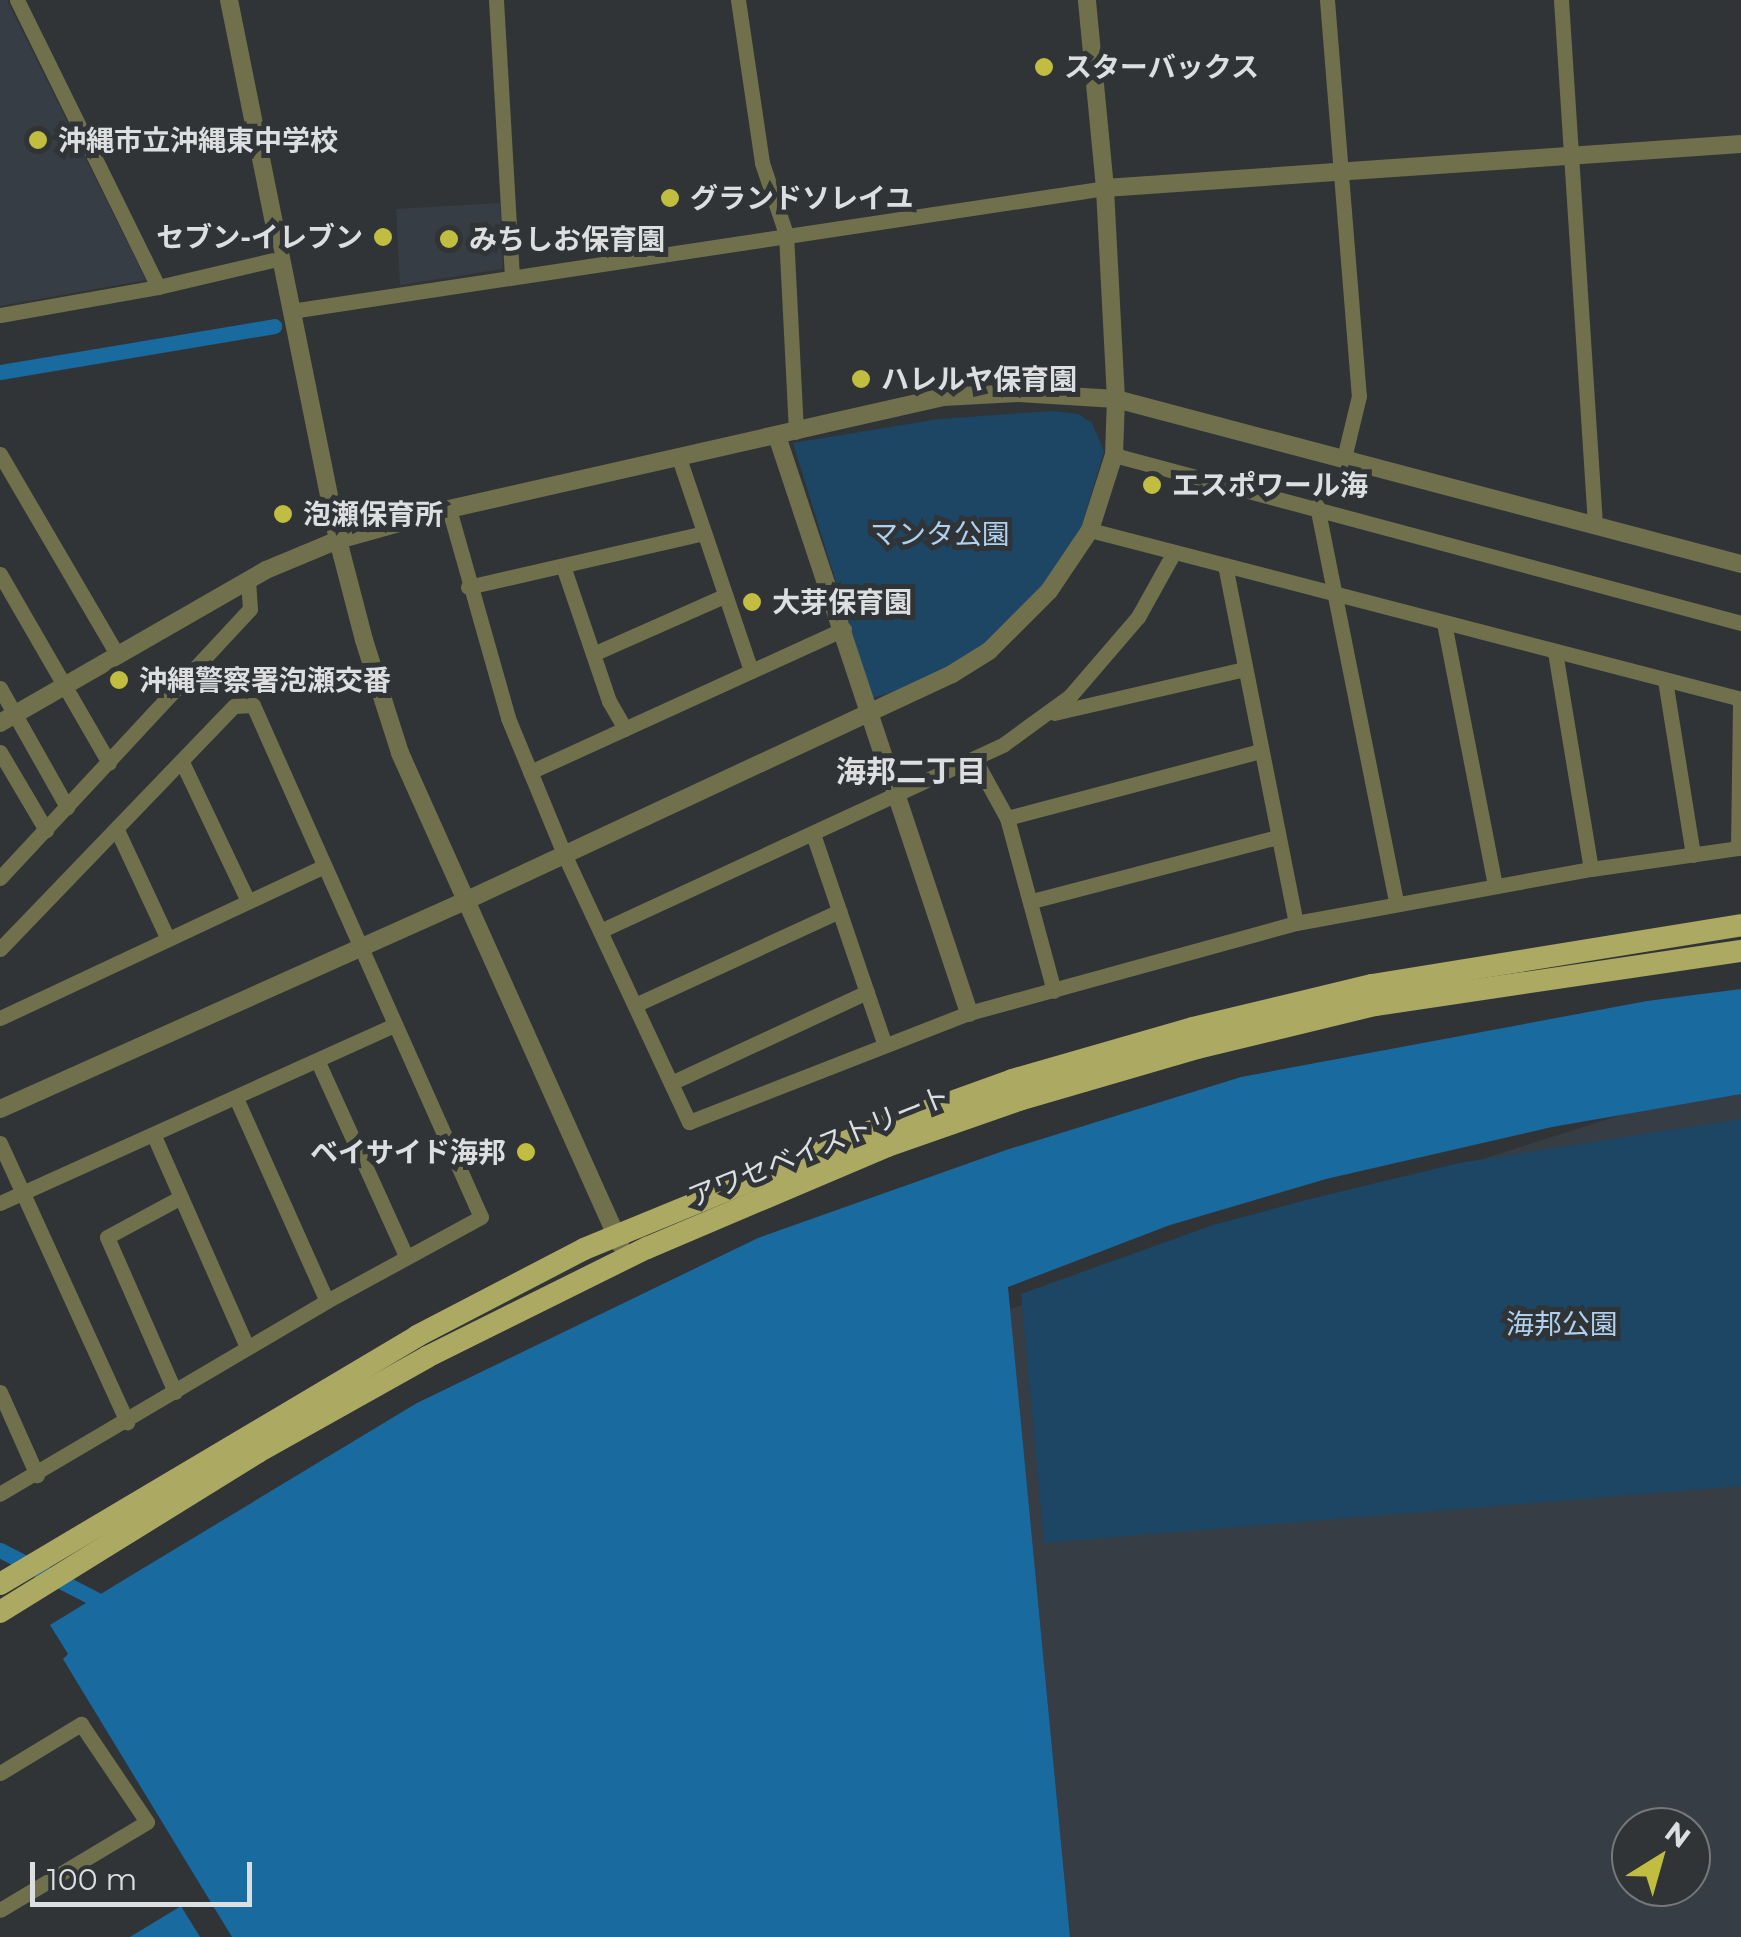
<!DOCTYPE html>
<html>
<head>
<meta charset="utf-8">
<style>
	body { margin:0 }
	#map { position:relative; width:1741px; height:1937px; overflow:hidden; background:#313436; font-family:Montserrat,"Noto Sans JP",sans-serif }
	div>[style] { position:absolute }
	.built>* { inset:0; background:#363d44 }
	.green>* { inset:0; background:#1c4664 }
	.water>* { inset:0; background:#196a9f }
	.canal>* { height:15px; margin:-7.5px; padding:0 7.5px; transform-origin:7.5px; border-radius:7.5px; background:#196a9f }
	.minor>* { height:15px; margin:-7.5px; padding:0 7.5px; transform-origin:7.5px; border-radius:7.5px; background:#70704d }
	.tertiary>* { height:18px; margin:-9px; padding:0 9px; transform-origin:9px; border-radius:9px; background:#70704d }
	.primary>* { height:22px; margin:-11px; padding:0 11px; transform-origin:11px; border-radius:11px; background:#acaa62 }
	.dots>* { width:28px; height:28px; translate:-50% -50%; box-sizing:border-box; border:5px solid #313436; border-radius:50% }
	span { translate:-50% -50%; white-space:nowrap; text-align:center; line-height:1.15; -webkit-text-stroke:10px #313436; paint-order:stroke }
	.poi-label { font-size:28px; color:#dcdee0; font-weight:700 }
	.left { translate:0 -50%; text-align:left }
	.right { translate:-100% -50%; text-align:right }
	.park-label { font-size:28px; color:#add1ef }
	.street-label { font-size:28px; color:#dcdee0 }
	.neighbourhood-label { font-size:30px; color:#dcdee0; font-weight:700 }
	.north { position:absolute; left:1611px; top:1807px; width:100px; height:100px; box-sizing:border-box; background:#313436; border:2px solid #75787a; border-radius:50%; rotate:37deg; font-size:28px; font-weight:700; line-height:40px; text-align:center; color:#dcdee0 }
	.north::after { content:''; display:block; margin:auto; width:35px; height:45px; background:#c1bd40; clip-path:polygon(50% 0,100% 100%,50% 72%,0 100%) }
	.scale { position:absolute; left:30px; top:1862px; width:222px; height:45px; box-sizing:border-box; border:5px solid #dcdee0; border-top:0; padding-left:12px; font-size:30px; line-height:35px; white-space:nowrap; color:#dcdee0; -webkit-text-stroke:8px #313436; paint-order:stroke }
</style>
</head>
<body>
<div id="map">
	<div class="built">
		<i style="clip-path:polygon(0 0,7px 0,146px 280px,0 306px)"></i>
		<i style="clip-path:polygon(500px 203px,503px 269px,400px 285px,396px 209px)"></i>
		<i style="clip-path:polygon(evenodd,1741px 1077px,1741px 1937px,1070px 1937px,1010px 1309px,1741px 1077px,1631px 1827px,1691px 1827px,1691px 1887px,1631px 1887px,1631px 1827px)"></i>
	</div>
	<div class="green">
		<i style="clip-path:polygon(1053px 411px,1078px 414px,1092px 423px,1104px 451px,1081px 529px,1045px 587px,985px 648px,904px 689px,872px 698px,793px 443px,939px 419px)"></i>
		<i style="clip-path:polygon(1741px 1119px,1741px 1486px,1044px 1543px,1021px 1294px,1213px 1225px,1306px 1200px,1459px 1163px)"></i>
	</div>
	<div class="water">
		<i style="clip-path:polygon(1741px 989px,1741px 1094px,1552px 1127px,1326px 1179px,1170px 1225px,1008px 1287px,1070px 1937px,232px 1937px,63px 1659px,68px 1654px,50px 1625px,122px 1581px,417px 1403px,758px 1238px,1006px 1150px,1241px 1077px,1647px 1001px)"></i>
		<i style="clip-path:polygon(181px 1906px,200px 1937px,130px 1937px)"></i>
	</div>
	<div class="canal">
		<i style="left:0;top:372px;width:278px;rotate:-9.5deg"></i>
		<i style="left:0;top:1550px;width:116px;rotate:27.2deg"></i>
	</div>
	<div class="minor">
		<i style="left:17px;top:0;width:320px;rotate:63.8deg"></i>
		<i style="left:496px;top:0;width:276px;rotate:86.7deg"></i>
		<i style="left:738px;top:0;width:165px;rotate:81.6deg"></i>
		<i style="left:762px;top:163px;width:75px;rotate:71.3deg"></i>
		<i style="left:786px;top:234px;width:198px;rotate:87.1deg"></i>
		<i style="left:1327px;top:0;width:397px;rotate:85.4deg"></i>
		<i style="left:1359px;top:396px;width:64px;rotate:103.6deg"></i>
		<i style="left:1561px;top:0;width:526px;rotate:86.29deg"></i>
		<i style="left:291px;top:311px;width:823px;rotate:-8.59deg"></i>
		<i style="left:0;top:315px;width:160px;rotate:-10deg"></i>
		<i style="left:158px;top:287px;width:127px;rotate:-13.2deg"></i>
		<i style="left:0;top:454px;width:232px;rotate:59.7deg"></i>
		<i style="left:1114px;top:455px;width:649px;rotate:15deg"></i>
		<i style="left:679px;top:458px;width:225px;rotate:71.3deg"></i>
		<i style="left:1317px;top:506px;width:405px;rotate:78.7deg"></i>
		<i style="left:449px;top:509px;width:217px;rotate:74.2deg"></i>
		<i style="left:508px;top:718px;width:147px;rotate:67.6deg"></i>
		<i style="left:564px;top:854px;width:296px;rotate:65deg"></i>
		<i style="left:689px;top:1122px;width:300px;rotate:-21.3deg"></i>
		<i style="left:969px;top:1013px;width:339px;rotate:-15.4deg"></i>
		<i style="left:1296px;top:923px;width:300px;rotate:-10.4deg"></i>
		<i style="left:1591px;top:869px;width:148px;rotate:-8.1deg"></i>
		<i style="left:1738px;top:848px;width:149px;rotate:-89.2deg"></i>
		<i style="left:1090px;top:530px;width:673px;rotate:14.55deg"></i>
		<i style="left:1225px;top:565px;width:365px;rotate:78.8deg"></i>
		<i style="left:563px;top:566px;width:143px;rotate:71.2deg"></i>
		<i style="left:609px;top:701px;width:32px;rotate:60deg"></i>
		<i style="left:0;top:574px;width:218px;rotate:60deg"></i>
		<i style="left:468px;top:587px;width:241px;rotate:-12.9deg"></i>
		<i style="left:1444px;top:623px;width:268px;rotate:79deg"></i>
		<i style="left:1555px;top:652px;width:220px;rotate:80.6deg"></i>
		<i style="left:593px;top:654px;width:143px;rotate:-23.9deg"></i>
		<i style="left:1665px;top:680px;width:177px;rotate:80.9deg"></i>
		<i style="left:0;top:688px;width:137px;rotate:60.6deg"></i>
		<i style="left:1054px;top:713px;width:195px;rotate:-13deg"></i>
		<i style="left:0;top:752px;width:91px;rotate:59.5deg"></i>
		<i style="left:975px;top:760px;width:66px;rotate:61.1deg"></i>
		<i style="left:1007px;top:818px;width:179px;rotate:74.8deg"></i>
		<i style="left:182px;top:762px;width:154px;rotate:64.6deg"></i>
		<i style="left:530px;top:772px;width:345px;rotate:-24.5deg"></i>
		<i style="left:1007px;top:818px;width:262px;rotate:-14.8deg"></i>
		<i style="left:117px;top:830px;width:118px;rotate:65deg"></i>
		<i style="left:813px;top:834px;width:223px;rotate:71.2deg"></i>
		<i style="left:0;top:878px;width:367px;rotate:-47.1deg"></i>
		<i style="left:250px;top:609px;width:28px;rotate:-94deg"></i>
		<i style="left:1032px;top:901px;width:253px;rotate:-14.6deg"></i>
		<i style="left:600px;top:931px;width:445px;rotate:-24.8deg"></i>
		<i style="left:1004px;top:744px;width:82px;rotate:-36deg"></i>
		<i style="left:1070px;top:696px;width:104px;rotate:-49.3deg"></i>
		<i style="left:1138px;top:617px;width:74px;rotate:-61deg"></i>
		<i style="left:0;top:949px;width:337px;rotate:-46.1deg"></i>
		<i style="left:234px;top:706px;width:19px;rotate:-3deg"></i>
		<i style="left:253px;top:705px;width:560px;rotate:66deg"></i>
		<i style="left:481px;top:1217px;width:175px;rotate:151.4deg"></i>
		<i style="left:327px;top:1301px;width:380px;rotate:149.5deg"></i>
		<i style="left:635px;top:1005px;width:225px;rotate:-24.7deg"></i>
		<i style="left:0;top:1018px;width:357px;rotate:-25.1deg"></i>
		<i style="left:318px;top:1062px;width:213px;rotate:65.6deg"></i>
		<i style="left:671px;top:1083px;width:216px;rotate:-24.9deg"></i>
		<i style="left:236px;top:1098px;width:222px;rotate:65.9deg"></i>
		<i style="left:154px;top:1136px;width:231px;rotate:66.2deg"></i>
		<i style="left:0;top:1143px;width:307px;rotate:65.5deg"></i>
		<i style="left:0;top:1203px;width:432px;rotate:-24.3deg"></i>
		<i style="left:0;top:1392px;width:91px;rotate:66deg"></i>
		<i style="left:175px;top:1392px;width:169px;rotate:-113.7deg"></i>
		<i style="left:107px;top:1237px;width:84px;rotate:-28.4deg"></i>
		<i style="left:0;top:1773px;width:95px;rotate:-31.2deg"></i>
		<i style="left:81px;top:1724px;width:118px;rotate:56deg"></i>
		<i style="left:147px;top:1822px;width:171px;rotate:149.1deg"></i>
	</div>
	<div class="tertiary">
		<i style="left:229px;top:0;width:551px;rotate:78.59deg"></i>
		<i style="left:338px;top:540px;width:103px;rotate:75.4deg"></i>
		<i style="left:364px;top:640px;width:119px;rotate:72.3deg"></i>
		<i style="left:400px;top:753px;width:538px;rotate:65.86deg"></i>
		<i style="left:1105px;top:188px;width:638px;rotate:-3.96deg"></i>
		<i style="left:777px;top:436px;width:608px;rotate:71.59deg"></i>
		<i style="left:0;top:723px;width:307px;rotate:-29.9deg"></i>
		<i style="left:266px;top:570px;width:78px;rotate:-22.6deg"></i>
		<i style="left:338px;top:540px;width:115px;rotate:-15.6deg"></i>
		<i style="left:449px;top:509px;width:507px;rotate:-12.77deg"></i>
		<i style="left:943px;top:397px;width:76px;rotate:-3deg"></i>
		<i style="left:1019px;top:393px;width:97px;rotate:3.5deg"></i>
		<i style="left:1116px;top:399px;width:646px;rotate:14.79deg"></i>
		<i style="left:0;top:1109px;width:507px;rotate:-24.09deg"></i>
		<i style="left:463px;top:902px;width:540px;rotate:-25deg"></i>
		<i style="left:952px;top:674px;width:44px;rotate:-31.9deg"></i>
		<i style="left:989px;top:651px;width:85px;rotate:-45deg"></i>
		<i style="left:1049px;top:591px;width:73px;rotate:-56.1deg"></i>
		<i style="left:1090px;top:530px;width:79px;rotate:-72.3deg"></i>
		<i style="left:1114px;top:455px;width:56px;rotate:-88deg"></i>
		<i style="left:1116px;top:399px;width:211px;rotate:-93deg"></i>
		<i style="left:1105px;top:188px;width:189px;rotate:-95.5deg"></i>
	</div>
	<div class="primary">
		<i style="left:0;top:1584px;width:485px;rotate:-30.7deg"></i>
		<i style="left:417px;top:1336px;width:188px;rotate:-27.5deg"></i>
		<i style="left:584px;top:1249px;width:319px;rotate:-22.3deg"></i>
		<i style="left:879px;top:1128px;width:141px;rotate:-19.8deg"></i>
		<i style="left:1012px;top:1080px;width:188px;rotate:-16deg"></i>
		<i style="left:1193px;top:1028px;width:184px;rotate:-13.5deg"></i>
		<i style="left:1372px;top:985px;width:374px;rotate:-9.2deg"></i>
		<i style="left:0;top:1612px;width:304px;rotate:-31.8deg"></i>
		<i style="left:258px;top:1452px;width:194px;rotate:-29.3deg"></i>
		<i style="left:427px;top:1357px;width:246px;rotate:-26.4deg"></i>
		<i style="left:647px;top:1248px;width:261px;rotate:-23deg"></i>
		<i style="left:887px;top:1146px;width:140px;rotate:-19.2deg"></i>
		<i style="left:1019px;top:1100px;width:185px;rotate:-16.3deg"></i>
		<i style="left:1197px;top:1048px;width:183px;rotate:-13.6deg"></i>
		<i style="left:1375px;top:1005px;width:370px;rotate:-8.4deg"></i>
	</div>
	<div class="dots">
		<i style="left:1044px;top:67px;background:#c1bd40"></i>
		<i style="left:38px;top:140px;background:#c1bd40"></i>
		<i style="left:670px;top:198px;background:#c1bd40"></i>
		<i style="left:383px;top:237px;background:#c1bd40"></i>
		<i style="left:449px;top:239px;background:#c1bd40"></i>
		<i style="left:861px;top:379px;background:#c1bd40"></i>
		<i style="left:1152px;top:485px;background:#c1bd40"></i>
		<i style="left:283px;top:514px;background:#c1bd40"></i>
		<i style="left:752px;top:602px;background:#c1bd40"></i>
		<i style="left:119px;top:680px;background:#c1bd40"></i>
		<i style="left:526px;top:1152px;background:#c1bd40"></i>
	</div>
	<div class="poi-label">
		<span class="left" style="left:1064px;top:67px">スターバックス</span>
		<span class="left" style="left:58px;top:140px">沖縄市立沖縄東中学校</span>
		<span class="left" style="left:690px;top:198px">グランドソレイユ</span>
		<span class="right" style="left:363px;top:237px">セブン-イレブン</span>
		<span class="left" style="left:469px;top:239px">みちしお保育園</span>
		<span class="left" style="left:881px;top:379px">ハレルヤ保育園</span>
		<span class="left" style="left:1172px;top:485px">エスポワール海</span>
		<span class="left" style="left:303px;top:514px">泡瀬保育所</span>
		<span class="left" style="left:772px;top:602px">大芽保育園</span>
		<span class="left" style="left:139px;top:680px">沖縄警察署泡瀬交番</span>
		<span class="right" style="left:506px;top:1152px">ベイサイド海邦</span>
	</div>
	<div class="park-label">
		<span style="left:940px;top:534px">マンタ公園</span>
		<span style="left:1562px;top:1324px">海邦公園</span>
	</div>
	<div class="street-label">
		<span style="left:819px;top:1146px;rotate:-22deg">アワセベイストリート</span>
	</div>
	<div class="neighbourhood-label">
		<span style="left:911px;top:772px">海邦二丁目</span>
	</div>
	<div class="north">N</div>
	<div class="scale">100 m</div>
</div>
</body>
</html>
